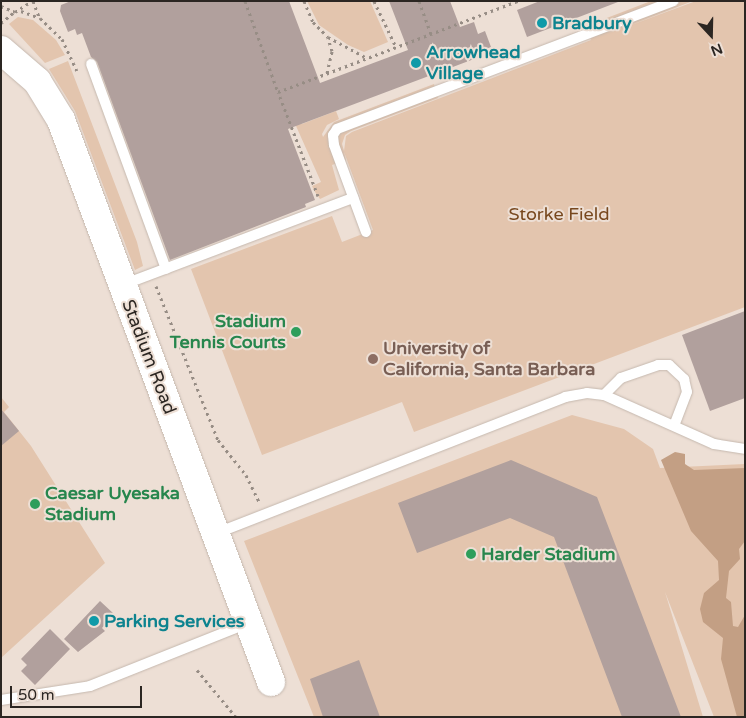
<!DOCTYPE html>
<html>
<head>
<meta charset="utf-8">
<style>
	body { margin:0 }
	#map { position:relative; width:746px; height:718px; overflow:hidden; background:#eddfd5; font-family:"Varela Round",sans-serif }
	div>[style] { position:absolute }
	.green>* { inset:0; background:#e3c5ae }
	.forest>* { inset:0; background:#c39f84 }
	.building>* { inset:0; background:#b1a09d }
	.path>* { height:3px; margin-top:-1.5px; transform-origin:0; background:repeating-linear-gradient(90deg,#978d85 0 2.5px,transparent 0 6.5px) }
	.roads { filter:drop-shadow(0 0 1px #c5b8ae) drop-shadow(0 0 1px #c5b8ae) }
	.lane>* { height:10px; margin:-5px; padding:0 5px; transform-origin:5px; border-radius:5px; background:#fff }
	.secondary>* { height:28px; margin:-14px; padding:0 14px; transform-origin:14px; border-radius:14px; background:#fff }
	.dots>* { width:14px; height:14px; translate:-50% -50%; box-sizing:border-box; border:2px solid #eddfd5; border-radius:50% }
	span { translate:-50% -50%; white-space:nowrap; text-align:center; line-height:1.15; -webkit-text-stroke:4px #eddfd5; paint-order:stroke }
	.culture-label { font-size:18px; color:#0d838f; font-weight:700 }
	.left { translate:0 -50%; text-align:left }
	.park-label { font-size:18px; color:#78481e }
	.leisure-label { font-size:18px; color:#27864d; font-weight:700 }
	.right { translate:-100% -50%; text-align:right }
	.education-label { font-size:18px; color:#785e54; font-weight:700 }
	.street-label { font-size:18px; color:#2b2622 }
	.frame { position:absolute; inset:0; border:2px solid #2b2622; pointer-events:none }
	.north { position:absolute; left:686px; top:10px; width:50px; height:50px; -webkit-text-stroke:4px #eddfd5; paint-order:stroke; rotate:159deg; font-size:14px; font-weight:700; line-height:20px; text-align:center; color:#2b2622 }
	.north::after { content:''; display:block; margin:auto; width:18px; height:22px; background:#2b2622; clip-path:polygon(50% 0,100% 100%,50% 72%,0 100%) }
	.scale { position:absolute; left:10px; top:686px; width:132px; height:22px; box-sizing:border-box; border:2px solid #2b2622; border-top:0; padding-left:6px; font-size:15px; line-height:18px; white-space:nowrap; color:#2b2622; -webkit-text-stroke:4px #eddfd5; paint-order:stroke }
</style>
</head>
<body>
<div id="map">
	<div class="green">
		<i style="clip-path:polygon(307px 1px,370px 1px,388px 42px,364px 52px,348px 45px,319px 25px)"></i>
		<i style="clip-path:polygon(651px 1px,693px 1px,623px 28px,696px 1px,745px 1px,745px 307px,414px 432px,402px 402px,262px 455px,191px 269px,332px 216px,342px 242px,373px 230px,344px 152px,346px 160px,332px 165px,339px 190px,320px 199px,315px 192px,312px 186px,321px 182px,284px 99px,302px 124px,336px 111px,339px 119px,327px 125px,322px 134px,323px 137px,334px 122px,434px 84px,438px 98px,351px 131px,345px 135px,342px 144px,344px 151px,346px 136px,352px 132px,591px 40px,586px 26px)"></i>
		<i style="clip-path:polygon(18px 17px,33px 20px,56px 40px,65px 55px,45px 63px,9px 24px)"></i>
		<i style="clip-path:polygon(68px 61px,137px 242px,143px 266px,135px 270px,75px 111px,49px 69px)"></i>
		<i style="clip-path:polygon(1px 397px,9px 407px,4px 412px,31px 446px,105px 563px,1px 658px)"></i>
		<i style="clip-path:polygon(572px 415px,624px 429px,653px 449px,660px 468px,745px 464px,745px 717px,714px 717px,665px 592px,703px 717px,314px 717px,244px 541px)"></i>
	</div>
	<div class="forest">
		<i style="clip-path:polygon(675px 452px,685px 454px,685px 464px,694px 470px,745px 468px,745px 541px,739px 549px,740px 559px,729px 571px,726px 598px,731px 602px,733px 626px,738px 627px,745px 615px,745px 717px,737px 717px,721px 659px,723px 638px,703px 622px,700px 609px,704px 593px,719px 580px,718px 561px,691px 531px,661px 460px)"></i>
	</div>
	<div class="building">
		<i style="clip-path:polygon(71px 1px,289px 1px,320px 83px,408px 50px,389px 1px,450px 1px,460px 27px,474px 22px,478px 34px,485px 31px,491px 47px,483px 50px,482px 56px,288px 129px,315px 200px,305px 204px,306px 207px,170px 260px,97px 62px,91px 57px,82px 33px,77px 35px,75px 29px,68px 32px,60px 11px,61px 5px)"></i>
		<i style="clip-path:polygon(540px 1px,617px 1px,618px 2px,527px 37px,517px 10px)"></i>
		<i style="clip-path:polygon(745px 311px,745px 398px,710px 411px,682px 335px)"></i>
		<i style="clip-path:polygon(1px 409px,19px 431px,1px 446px)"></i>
		<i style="clip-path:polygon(511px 460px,597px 497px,681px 717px,622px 717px,554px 537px,510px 518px,417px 553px,398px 503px)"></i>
		<i style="clip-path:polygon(100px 601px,114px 614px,102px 628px,105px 631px,78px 652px,64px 639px)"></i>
		<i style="clip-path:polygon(50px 629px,70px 649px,35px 685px,21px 671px,27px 665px,21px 659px)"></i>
		<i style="clip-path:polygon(359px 660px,380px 717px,323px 717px,310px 679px)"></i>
	</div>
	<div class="path">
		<i style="left:33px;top:1px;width:17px;rotate:69deg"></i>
		<i style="left:245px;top:1px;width:97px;rotate:70.1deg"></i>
		<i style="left:304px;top:1px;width:23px;rotate:67deg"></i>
		<i style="left:313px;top:22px;width:21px;rotate:45deg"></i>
		<i style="left:328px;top:37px;width:44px;rotate:28.3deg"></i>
		<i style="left:374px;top:1px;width:51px;rotate:64.4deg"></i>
		<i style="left:419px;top:1px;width:35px;rotate:70deg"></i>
		<i style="left:1px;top:6px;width:15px;rotate:23deg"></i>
		<i style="left:15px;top:12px;width:20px;rotate:-33deg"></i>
		<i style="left:21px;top:11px;width:20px;rotate:20deg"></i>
		<i style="left:40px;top:18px;width:30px;rotate:44deg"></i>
		<i style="left:62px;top:39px;width:35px;rotate:65deg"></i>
		<i style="left:1px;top:23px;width:17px;rotate:-40deg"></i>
		<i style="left:327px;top:73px;width:23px;rotate:-77deg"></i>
		<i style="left:332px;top:51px;width:14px;rotate:-107deg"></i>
		<i style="left:318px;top:196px;width:111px;rotate:-111deg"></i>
		<i style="left:278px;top:92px;width:257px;rotate:-20.8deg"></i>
		<i style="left:156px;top:286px;width:166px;rotate:68.1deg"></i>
		<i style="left:218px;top:440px;width:45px;rotate:51.3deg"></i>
		<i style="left:246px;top:475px;width:30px;rotate:64deg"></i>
		<i style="left:197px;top:670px;width:61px;rotate:50.3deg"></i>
	</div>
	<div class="roads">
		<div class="lane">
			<i style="left:91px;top:64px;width:218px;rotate:69.9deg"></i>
			<i style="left:366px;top:232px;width:93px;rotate:-110.2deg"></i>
			<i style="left:334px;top:145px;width:10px;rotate:-96deg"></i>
			<i style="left:333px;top:135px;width:7px;rotate:-56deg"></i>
			<i style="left:337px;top:129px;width:360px;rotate:-20.8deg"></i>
			<i style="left:125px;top:284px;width:244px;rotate:-20.7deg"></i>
			<i style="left:604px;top:395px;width:24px;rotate:-45deg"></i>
			<i style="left:621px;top:378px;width:39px;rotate:-19deg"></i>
			<i style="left:658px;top:365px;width:11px"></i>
			<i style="left:669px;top:365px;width:21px;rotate:43deg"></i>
			<i style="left:684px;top:379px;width:13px;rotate:77deg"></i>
			<i style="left:687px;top:392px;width:36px;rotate:111deg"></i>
			<i style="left:217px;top:533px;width:374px;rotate:-21.3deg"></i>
			<i style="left:565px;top:397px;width:22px;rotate:-10deg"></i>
			<i style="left:587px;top:393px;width:17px;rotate:7deg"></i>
			<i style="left:604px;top:395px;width:120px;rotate:24deg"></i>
			<i style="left:714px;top:444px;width:31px;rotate:9deg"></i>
			<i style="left:1px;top:700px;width:90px;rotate:-8.9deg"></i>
			<i style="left:90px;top:686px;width:170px;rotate:-21.7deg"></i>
		</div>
		<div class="secondary">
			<i style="left:1px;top:50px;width:48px;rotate:40.7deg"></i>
			<i style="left:37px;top:81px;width:46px;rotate:58.4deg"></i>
			<i style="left:61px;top:120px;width:600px;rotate:69.51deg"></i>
		</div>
	</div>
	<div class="dots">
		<i style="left:542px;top:23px;background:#0f9aa8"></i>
		<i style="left:416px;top:63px;background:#0f9aa8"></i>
		<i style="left:296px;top:332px;background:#2e9e5b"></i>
		<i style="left:373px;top:359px;background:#8d6e63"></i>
		<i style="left:35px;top:504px;background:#2e9e5b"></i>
		<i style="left:471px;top:554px;background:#2e9e5b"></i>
		<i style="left:94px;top:621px;background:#0f9aa8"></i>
	</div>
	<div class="culture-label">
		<span class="left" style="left:552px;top:23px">Bradbury</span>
		<span class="left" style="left:426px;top:63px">Arrowhead<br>Village</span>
		<span class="left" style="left:104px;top:621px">Parking Services</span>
	</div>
	<div class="park-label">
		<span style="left:559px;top:214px">Storke Field</span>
	</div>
	<div class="leisure-label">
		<span class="right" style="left:286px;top:332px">Stadium<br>Tennis Courts</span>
		<span class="left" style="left:45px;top:504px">Caesar Uyesaka<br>Stadium</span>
		<span class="left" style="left:481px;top:554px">Harder Stadium</span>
	</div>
	<div class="education-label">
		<span class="left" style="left:383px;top:359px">University of<br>California, Santa Barbara</span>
	</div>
	<div class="street-label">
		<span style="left:149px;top:357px;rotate:69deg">Stadium Road</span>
	</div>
	<div class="frame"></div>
	<div class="north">N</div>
	<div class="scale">50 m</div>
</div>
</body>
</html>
